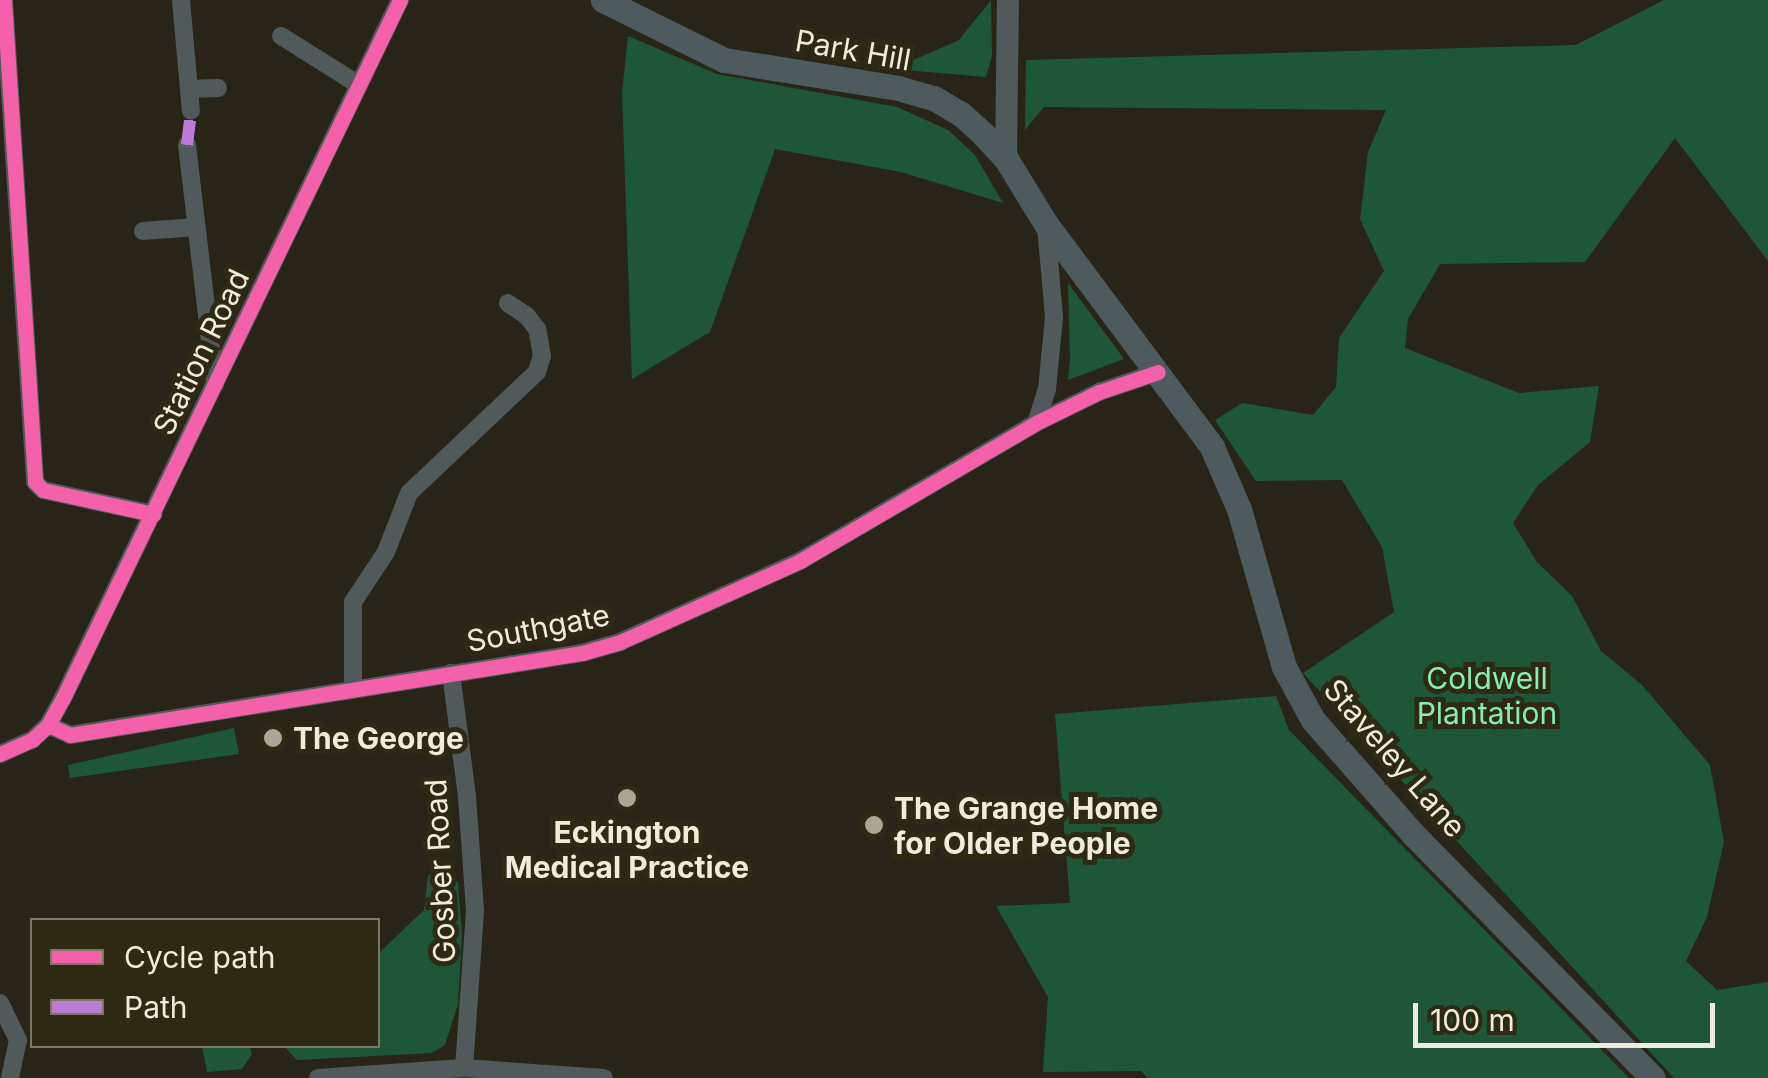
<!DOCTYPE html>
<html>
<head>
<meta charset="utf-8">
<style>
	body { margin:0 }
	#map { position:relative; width:1768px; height:1078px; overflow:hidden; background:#282518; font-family:Inter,sans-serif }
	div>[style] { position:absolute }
	.green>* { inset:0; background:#1e5738 }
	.minor>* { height:18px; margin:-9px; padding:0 9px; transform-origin:9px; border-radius:9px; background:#505a5b }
	.tertiary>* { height:22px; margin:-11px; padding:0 11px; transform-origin:11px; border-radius:11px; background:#505a5b }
	.secondary>* { height:25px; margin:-12.5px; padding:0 12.5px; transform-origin:12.5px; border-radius:12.5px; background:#4e5b5e }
	.quiet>* { height:12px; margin-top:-6px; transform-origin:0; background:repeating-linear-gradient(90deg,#bd7bd9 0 25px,transparent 0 37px) }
	.cycleway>* { height:15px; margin:-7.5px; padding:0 7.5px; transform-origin:7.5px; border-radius:7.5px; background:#f560ab }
	.dots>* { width:28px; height:28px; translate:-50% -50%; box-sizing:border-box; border:5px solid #2e2912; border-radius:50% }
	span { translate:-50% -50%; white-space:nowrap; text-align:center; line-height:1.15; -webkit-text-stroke:10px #2e2912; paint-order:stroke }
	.street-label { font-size:30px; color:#efebdd }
	.park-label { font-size:30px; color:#85eeb2 }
	.poi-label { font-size:30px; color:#efebdd; font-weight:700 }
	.left { translate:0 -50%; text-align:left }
	.legend { position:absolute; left:30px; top:918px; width:350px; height:130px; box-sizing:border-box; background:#2e2912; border:2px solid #7b7763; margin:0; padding:12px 18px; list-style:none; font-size:30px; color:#efebdd }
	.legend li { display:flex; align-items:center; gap:20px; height:50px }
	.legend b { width:50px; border:2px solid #7b7763 }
	.scale { position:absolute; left:1413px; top:1003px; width:302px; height:45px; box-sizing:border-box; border:5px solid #efebdd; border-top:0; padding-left:12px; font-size:30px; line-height:35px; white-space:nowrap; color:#efebdd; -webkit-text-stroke:8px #2e2912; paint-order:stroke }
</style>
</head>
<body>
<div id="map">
	<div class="green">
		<i style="clip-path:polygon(991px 0,992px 55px,986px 77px,893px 69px,959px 40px)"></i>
		<i style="clip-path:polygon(1664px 0,1768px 0,1768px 261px,1675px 138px,1585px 262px,1440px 264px,1408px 319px,1405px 348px,1519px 393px,1599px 386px,1590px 442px,1538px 485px,1513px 523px,1537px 562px,1572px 596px,1601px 651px,1642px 685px,1710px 765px,1724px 842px,1707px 917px,1686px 961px,1717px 990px,1768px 982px,1768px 1078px,1674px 1078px,1303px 673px,1394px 612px,1382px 547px,1342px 480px,1256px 481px,1215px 420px,1242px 403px,1313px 415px,1336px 387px,1339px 338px,1384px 271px,1360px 219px,1368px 152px,1386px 110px,1044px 107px,1025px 130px,1026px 60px,1576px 45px)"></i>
		<i style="clip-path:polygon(628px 36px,717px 74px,897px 107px,948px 130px,975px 155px,1003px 203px,901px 172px,775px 149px,710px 332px,632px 379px,622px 93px)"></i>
		<i style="clip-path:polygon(1068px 283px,1124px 359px,1068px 380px,1070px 360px)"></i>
		<i style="clip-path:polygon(1276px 696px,1289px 730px,1629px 1078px,1148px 1078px,1141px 1071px,1043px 1072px,1048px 997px,996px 906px,1070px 903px,1055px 714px)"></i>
		<i style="clip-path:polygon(234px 728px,239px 754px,70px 778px,68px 765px)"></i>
		<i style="clip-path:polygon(438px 867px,458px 882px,462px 935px,458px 1004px,445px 1045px,432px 1053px,297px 1060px,284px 1046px,378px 1046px,378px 954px,424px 910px,428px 876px)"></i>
		<i style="clip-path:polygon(202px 1046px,249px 1046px,252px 1054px,242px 1069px,207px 1072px)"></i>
	</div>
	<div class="minor">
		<i style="left:4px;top:0;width:483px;rotate:86.3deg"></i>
		<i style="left:35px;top:482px;width:11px;rotate:45deg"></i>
		<i style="left:43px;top:490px;width:113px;rotate:12.3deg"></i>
		<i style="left:181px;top:0;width:111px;rotate:84.9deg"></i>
		<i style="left:281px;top:36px;width:92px;rotate:32.1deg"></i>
		<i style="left:190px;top:89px;width:28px;rotate:-2deg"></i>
		<i style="left:187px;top:145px;width:241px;rotate:83.3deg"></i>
		<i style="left:143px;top:231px;width:53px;rotate:-4.3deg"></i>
		<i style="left:1036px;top:423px;width:36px;rotate:-72deg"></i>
		<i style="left:1047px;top:389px;width:72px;rotate:-84.4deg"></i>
		<i style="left:1054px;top:317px;width:91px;rotate:-95deg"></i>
		<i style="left:451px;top:673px;width:124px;rotate:82.6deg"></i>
		<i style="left:467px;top:796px;width:115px;rotate:86deg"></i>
		<i style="left:475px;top:911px;width:157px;rotate:94deg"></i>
		<i style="left:353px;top:689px;width:87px;rotate:-90deg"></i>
		<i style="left:353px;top:602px;width:60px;rotate:-56.6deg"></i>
		<i style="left:386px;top:552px;width:63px;rotate:-68.7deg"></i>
		<i style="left:409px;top:493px;width:176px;rotate:-43.4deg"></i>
		<i style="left:537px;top:372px;width:17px;rotate:-73deg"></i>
		<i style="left:542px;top:356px;width:27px;rotate:-100deg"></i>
		<i style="left:537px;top:329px;width:16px;rotate:-128deg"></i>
		<i style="left:527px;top:316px;width:23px;rotate:-146deg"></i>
		<i style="left:48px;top:725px;width:24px;rotate:24deg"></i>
		<i style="left:70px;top:735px;width:519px;rotate:-9.1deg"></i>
		<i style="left:582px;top:653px;width:40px;rotate:-16deg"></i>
		<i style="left:620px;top:642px;width:197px;rotate:-24.2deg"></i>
		<i style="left:800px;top:561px;width:273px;rotate:-30.3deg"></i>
		<i style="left:1036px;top:423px;width:70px;rotate:-26.2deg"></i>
		<i style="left:1099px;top:392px;width:62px;rotate:-18.7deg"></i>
		<i style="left:0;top:754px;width:35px;rotate:-24deg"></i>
		<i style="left:32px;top:740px;width:22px;rotate:-43deg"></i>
		<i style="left:48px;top:725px;width:33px;rotate:-61deg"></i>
		<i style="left:64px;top:696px;width:773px;rotate:-64.23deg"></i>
		<i style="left:0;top:1003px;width:41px;rotate:64.1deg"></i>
		<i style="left:18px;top:1040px;width:39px;rotate:102deg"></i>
		<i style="left:318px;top:1078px;width:146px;rotate:-3.9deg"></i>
		<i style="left:464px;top:1068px;width:140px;rotate:4.1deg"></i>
	</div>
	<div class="tertiary">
		<i style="left:1006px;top:159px;width:159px;rotate:-89.3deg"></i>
	</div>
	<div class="secondary">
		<i style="left:603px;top:0;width:135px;rotate:26.4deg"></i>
		<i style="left:724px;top:60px;width:176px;rotate:9.1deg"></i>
		<i style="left:898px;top:88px;width:37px;rotate:16deg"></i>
		<i style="left:934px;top:98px;width:31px;rotate:31deg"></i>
		<i style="left:961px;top:114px;width:30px;rotate:42deg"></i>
		<i style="left:983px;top:134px;width:34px;rotate:47deg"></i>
		<i style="left:1006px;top:159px;width:76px;rotate:58.4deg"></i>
		<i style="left:1046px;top:224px;width:278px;rotate:53.3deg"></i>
		<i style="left:1212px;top:447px;width:68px;rotate:66.5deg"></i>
		<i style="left:1239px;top:509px;width:164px;rotate:74.1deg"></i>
		<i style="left:1284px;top:667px;width:60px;rotate:61.3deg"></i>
		<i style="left:1313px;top:720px;width:154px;rotate:48.7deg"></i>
		<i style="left:1415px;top:836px;width:339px;rotate:45.5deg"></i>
	</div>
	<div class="quiet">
		<i style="left:187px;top:145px;width:34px;rotate:-83deg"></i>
	</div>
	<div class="cycleway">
		<i style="left:4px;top:0;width:483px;rotate:86.3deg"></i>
		<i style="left:35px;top:482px;width:11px;rotate:45deg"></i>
		<i style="left:43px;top:490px;width:113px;rotate:12.3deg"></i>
		<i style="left:48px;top:725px;width:24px;rotate:24deg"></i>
		<i style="left:70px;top:735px;width:519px;rotate:-9.1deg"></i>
		<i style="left:582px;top:653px;width:40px;rotate:-16deg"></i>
		<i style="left:620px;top:642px;width:197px;rotate:-24.2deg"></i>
		<i style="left:800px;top:561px;width:273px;rotate:-30.3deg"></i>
		<i style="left:1036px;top:423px;width:70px;rotate:-26.2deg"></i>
		<i style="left:1099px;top:392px;width:62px;rotate:-18.7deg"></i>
		<i style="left:0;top:754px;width:35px;rotate:-24deg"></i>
		<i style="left:32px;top:740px;width:22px;rotate:-43deg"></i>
		<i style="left:48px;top:725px;width:33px;rotate:-61deg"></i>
		<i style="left:64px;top:696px;width:773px;rotate:-64.23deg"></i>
	</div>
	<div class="dots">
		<i style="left:273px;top:738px;background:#a9a698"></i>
		<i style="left:627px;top:798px;background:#a9a698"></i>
		<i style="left:874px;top:825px;background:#a9a698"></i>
	</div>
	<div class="street-label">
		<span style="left:853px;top:50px;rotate:10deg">Park Hill</span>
		<span style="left:201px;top:352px;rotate:-64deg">Station Road</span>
		<span style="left:538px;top:628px;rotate:-11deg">Southgate</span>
		<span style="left:1395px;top:758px;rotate:49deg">Staveley Lane</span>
		<span style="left:440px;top:871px;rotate:-93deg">Gosber Road</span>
	</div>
	<div class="park-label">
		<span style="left:1487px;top:695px">Coldwell<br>Plantation</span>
	</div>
	<div class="poi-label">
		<span class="left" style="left:293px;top:738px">The George</span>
		<span class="left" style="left:894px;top:825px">The Grange Home<br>for Older People</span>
		<span style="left:627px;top:849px">Eckington<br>Medical Practice</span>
	</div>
	<ul class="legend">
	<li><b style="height:12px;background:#f560ab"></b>Cycle path</li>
	<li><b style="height:12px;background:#bd7bd9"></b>Path</li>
	</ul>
	<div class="scale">100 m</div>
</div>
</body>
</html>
